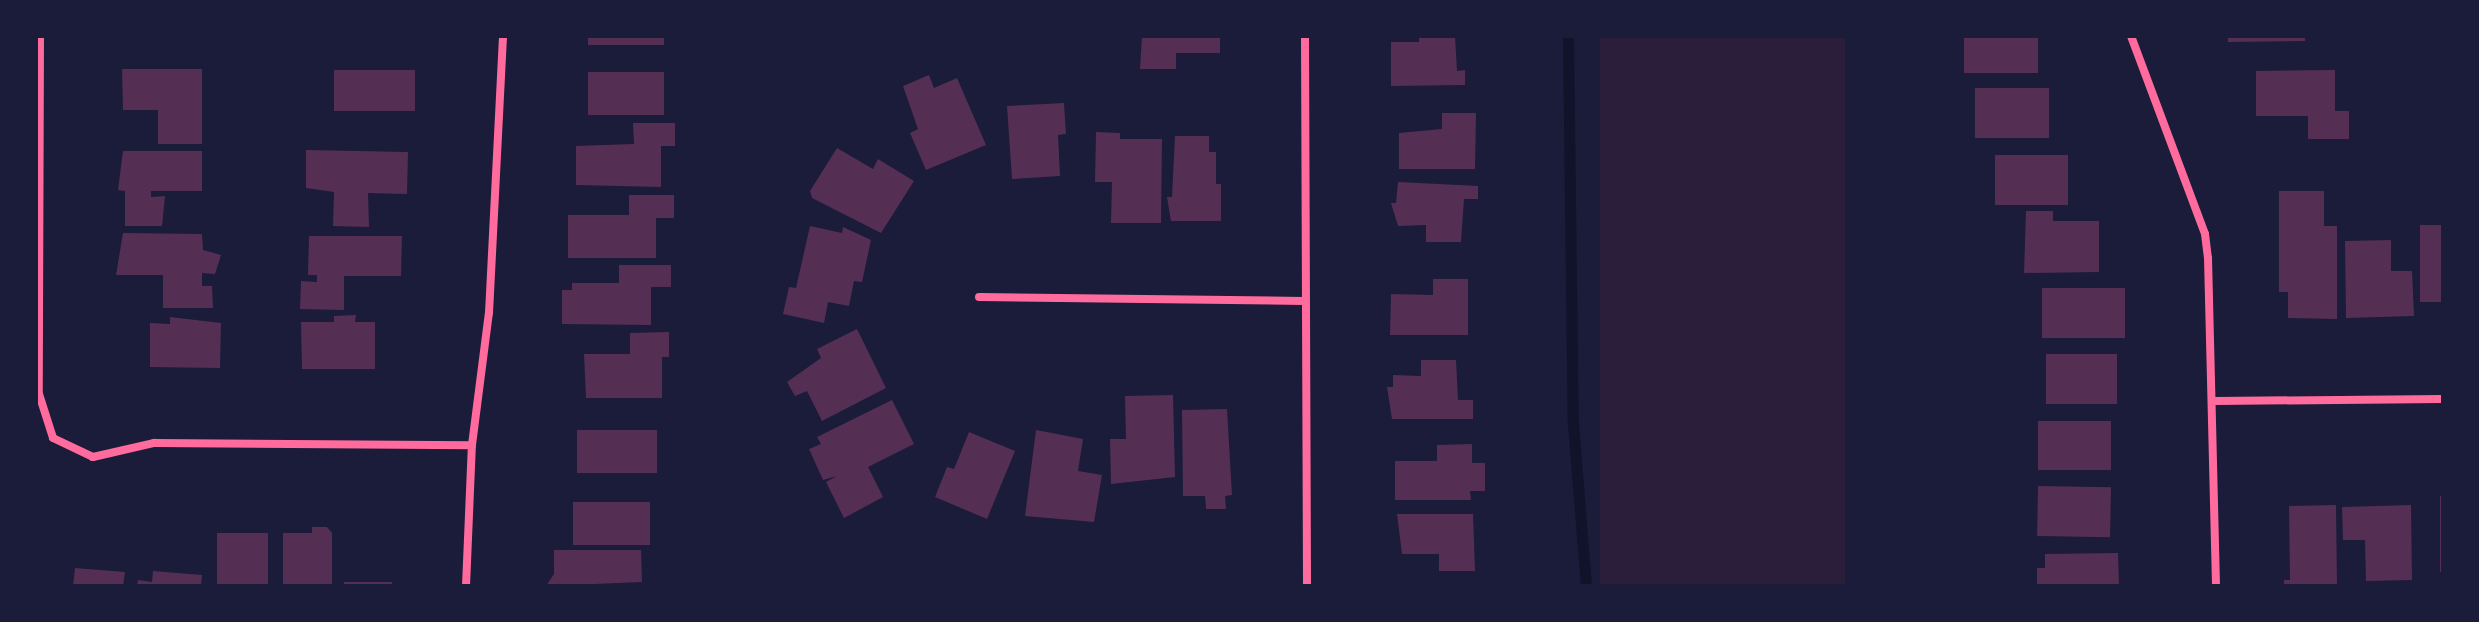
<!DOCTYPE html>
<html>
<head>
<meta charset="utf-8">
<style>
	body { margin:0 }
	#map { position:relative; width:2479px; height:622px; overflow:hidden; background:#1b1b3a; font-family:Roboto,sans-serif }
	div>[style] { position:absolute }
	.green>* { inset:0; background:#2a1e3b; transform-origin:0 0 }
	.stream>* { height:11px; margin:-5.5px; padding:0 5.5px; transform-origin:5.5px; border-radius:5.5px; background:#12122b }
	.building>* { inset:0; background:#542f53; transform-origin:0 0 }
	.minor>* { height:8px; margin:-4px; padding:0 4px; transform-origin:4px; border-radius:4px; background:#ff6b9d }
	span { translate:-50% -50%; white-space:nowrap; text-align:center; line-height:1.15; -webkit-text-stroke:6px #1b1b3a; paint-order:stroke }
	.frame { position:absolute; inset:0; border:38px solid #1b1b3a; pointer-events:none }
</style>
</head>
<body>
<div id="map">
	<div class="green">
		<i style="left:1600px;top:36px;width:245px;height:550px"></i>
	</div>
	<div class="stream">
		<i style="left:1568px;top:36px;width:388px;rotate:89.3deg"></i>
		<i style="left:1573px;top:424px;width:163px;rotate:85.4deg"></i>
	</div>
	<div class="building">
		<i style="left:588px;top:36px;width:76px;height:9px"></i>
		<i style="clip-path:polygon(1142px 36px,1220px 36px,1220px 53px,1176px 53px,1176px 69px,1140px 69px)"></i>
		<i style="clip-path:polygon(1419px 36px,1455px 36px,1457px 71px,1465px 70px,1465px 85px,1391px 86px,1391px 42px,1419px 42px)"></i>
		<i style="left:1964px;top:36px;width:74px;height:37px"></i>
		<i style="clip-path:polygon(2228px 36px,2305px 36px,2305px 41px,2228px 42px)"></i>
		<i style="clip-path:polygon(122px 69px,202px 69px,202px 144px,158px 144px,158px 110px,123px 110px)"></i>
		<i style="left:334px;top:70px;width:81px;height:41px"></i>
		<i style="clip-path:polygon(2335px 70px,2335px 111px,2349px 111px,2349px 139px,2308px 139px,2308px 116px,2256px 116px,2256px 71px)"></i>
		<i style="left:588px;top:72px;width:76px;height:43px"></i>
		<i style="clip-path:polygon(929px 75px,934px 88px,957px 78px,986px 145px,926px 170px,910px 133px,918px 129px,903px 86px)"></i>
		<i style="left:2049px;top:88px;width:50px;height:74px;rotate:90deg"></i>
		<i style="clip-path:polygon(1064px 103px,1066px 134px,1058px 135px,1060px 176px,1012px 179px,1007px 106px)"></i>
		<i style="clip-path:polygon(1442px 113px,1476px 113px,1475px 169px,1399px 169px,1399px 133px,1442px 129px)"></i>
		<i style="clip-path:polygon(633px 123px,675px 123px,675px 146px,661px 146px,661px 187px,576px 185px,576px 146px,634px 144px)"></i>
		<i style="clip-path:polygon(1096px 132px,1120px 133px,1120px 139px,1162px 139px,1161px 223px,1111px 223px,1112px 182px,1095px 182px)"></i>
		<i style="clip-path:polygon(1175px 136px,1209px 136px,1209px 152px,1216px 152px,1216px 184px,1221px 184px,1221px 221px,1171px 221px,1167px 197px,1172px 197px)"></i>
		<i style="clip-path:polygon(837px 148px,873px 169px,878px 159px,914px 181px,881px 233px,812px 198px,810px 191px)"></i>
		<i style="clip-path:polygon(306px 150px,408px 152px,407px 194px,368px 193px,369px 227px,333px 226px,334px 192px,306px 188px)"></i>
		<i style="clip-path:polygon(123px 151px,202px 151px,202px 191px,151px 191px,151px 197px,165px 196px,162px 226px,125px 226px,125px 191px,118px 190px)"></i>
		<i style="left:1995px;top:155px;width:73px;height:50px"></i>
		<i style="clip-path:polygon(1398px 182px,1478px 186px,1478px 199px,1464px 199px,1461px 242px,1426px 242px,1426px 225px,1398px 226px,1391px 203px,1396px 203px)"></i>
		<i style="clip-path:polygon(2279px 191px,2324px 191px,2324px 226px,2337px 226px,2337px 319px,2288px 318px,2288px 292px,2279px 292px)"></i>
		<i style="clip-path:polygon(629px 195px,674px 195px,674px 218px,656px 218px,656px 258px,568px 258px,568px 215px,629px 215px)"></i>
		<i style="clip-path:polygon(2026px 211px,2053px 211px,2053px 221px,2099px 221px,2099px 272px,2024px 273px)"></i>
		<i style="left:2420px;top:225px;width:23px;height:77px"></i>
		<i style="clip-path:polygon(810px 226px,842px 233px,843px 227px,871px 240px,862px 282px,854px 281px,849px 306px,828px 302px,824px 323px,783px 314px,789px 287px,796px 288px)"></i>
		<i style="clip-path:polygon(123px 233px,202px 234px,203px 250px,221px 255px,215px 274px,202px 273px,202px 286px,212px 286px,213px 308px,163px 308px,163px 275px,116px 275px)"></i>
		<i style="clip-path:polygon(309px 236px,402px 236px,401px 276px,344px 276px,344px 310px,300px 309px,301px 281px,317px 282px,317px 275px,308px 275px)"></i>
		<i style="clip-path:polygon(2391px 240px,2391px 271px,2412px 271px,2414px 316px,2346px 318px,2345px 241px)"></i>
		<i style="clip-path:polygon(619px 265px,671px 265px,671px 287px,651px 287px,651px 325px,562px 324px,562px 290px,572px 290px,572px 283px,619px 283px)"></i>
		<i style="clip-path:polygon(1433px 279px,1468px 279px,1468px 335px,1390px 335px,1391px 294px,1433px 295px)"></i>
		<i style="left:2042px;top:288px;width:83px;height:50px"></i>
		<i style="clip-path:polygon(356px 315px,355px 322px,375px 322px,375px 369px,302px 369px,301px 322px,334px 322px,334px 316px)"></i>
		<i style="clip-path:polygon(170px 317px,221px 323px,220px 368px,150px 367px,150px 323px,170px 324px)"></i>
		<i style="clip-path:polygon(857px 329px,886px 388px,822px 421px,807px 391px,795px 396px,787px 382px,821px 358px,817px 349px)"></i>
		<i style="clip-path:polygon(669px 332px,669px 357px,662px 357px,662px 398px,586px 398px,584px 354px,630px 354px,630px 333px)"></i>
		<i style="left:2046px;top:354px;width:71px;height:50px"></i>
		<i style="clip-path:polygon(1421px 360px,1456px 360px,1458px 400px,1473px 400px,1473px 419px,1392px 419px,1387px 387px,1393px 387px,1393px 375px,1421px 376px)"></i>
		<i style="clip-path:polygon(1173px 395px,1175px 477px,1111px 484px,1110px 439px,1126px 439px,1125px 396px)"></i>
		<i style="clip-path:polygon(892px 400px,914px 444px,868px 467px,883px 497px,844px 518px,826px 482px,837px 476px,823px 480px,809px 449px,821px 444px,817px 437px)"></i>
		<i style="clip-path:polygon(1227px 409px,1232px 495px,1225px 496px,1226px 509px,1206px 509px,1205px 496px,1183px 496px,1182px 410px)"></i>
		<i style="left:2038px;top:421px;width:73px;height:49px"></i>
		<i style="left:577px;top:430px;width:80px;height:43px"></i>
		<i style="clip-path:polygon(1036px 430px,1083px 439px,1078px 471px,1102px 475px,1094px 522px,1025px 516px)"></i>
		<i style="clip-path:polygon(969px 432px,1015px 451px,987px 519px,935px 497px,947px 467px,954px 469px)"></i>
		<i style="clip-path:polygon(1472px 444px,1472px 463px,1485px 463px,1485px 491px,1470px 491px,1471px 500px,1395px 500px,1395px 461px,1437px 461px,1437px 445px)"></i>
		<i style="left:2038px;top:486px;width:73px;height:50px;rotate:1deg"></i>
		<i style="left:2440px;top:496px;width:3px;height:76px"></i>
		<i style="left:573px;top:502px;width:77px;height:43px"></i>
		<i style="clip-path:polygon(2336px 505px,2337px 586px,2284px 586px,2284px 580px,2290px 580px,2289px 506px)"></i>
		<i style="clip-path:polygon(2411px 505px,2412px 580px,2366px 581px,2365px 540px,2343px 540px,2342px 507px)"></i>
		<i style="clip-path:polygon(1397px 514px,1473px 514px,1475px 571px,1439px 571px,1439px 554px,1402px 554px)"></i>
		<i style="clip-path:polygon(312px 527px,327px 527px,332px 533px,332px 586px,283px 586px,283px 533px,312px 533px)"></i>
		<i style="left:217px;top:533px;width:51px;height:53px"></i>
		<i style="clip-path:polygon(554px 550px,641px 550px,642px 582px,546px 586px,554px 574px)"></i>
		<i style="clip-path:polygon(2118px 553px,2119px 586px,2037px 586px,2037px 568px,2045px 568px,2045px 554px)"></i>
		<i style="clip-path:polygon(75px 568px,125px 572px,123px 586px,73px 586px)"></i>
		<i style="clip-path:polygon(153px 571px,202px 575px,201px 586px,137px 586px,138px 580px,152px 582px)"></i>
		<i style="left:344px;top:582px;width:48px;height:4px"></i>
	</div>
	<div class="minor">
		<i style="left:40px;top:36px;width:358px;rotate:90.2deg"></i>
		<i style="left:39px;top:394px;width:46px;rotate:72.3deg"></i>
		<i style="left:53px;top:438px;width:44px;rotate:25.4deg"></i>
		<i style="left:93px;top:457px;width:63px;rotate:-12.9deg"></i>
		<i style="left:154px;top:443px;width:318px;rotate:0.4deg"></i>
		<i style="left:1305px;top:36px;width:550px;rotate:89.79deg"></i>
		<i style="left:2131px;top:36px;width:211px;rotate:69.5deg"></i>
		<i style="left:2205px;top:234px;width:24px;rotate:83deg"></i>
		<i style="left:2208px;top:258px;width:328px;rotate:88.6deg"></i>
		<i style="left:979px;top:297px;width:325px;rotate:0.7deg"></i>
		<i style="left:2215px;top:401px;width:228px;rotate:-0.5deg"></i>
		<i style="left:466px;top:586px;width:141px;rotate:-87.6deg"></i>
		<i style="left:472px;top:445px;width:133px;rotate:-82.7deg"></i>
		<i style="left:489px;top:313px;width:277px;rotate:-87.1deg"></i>
	</div>
	<div class="frame"></div>
</div>
</body>
</html>
